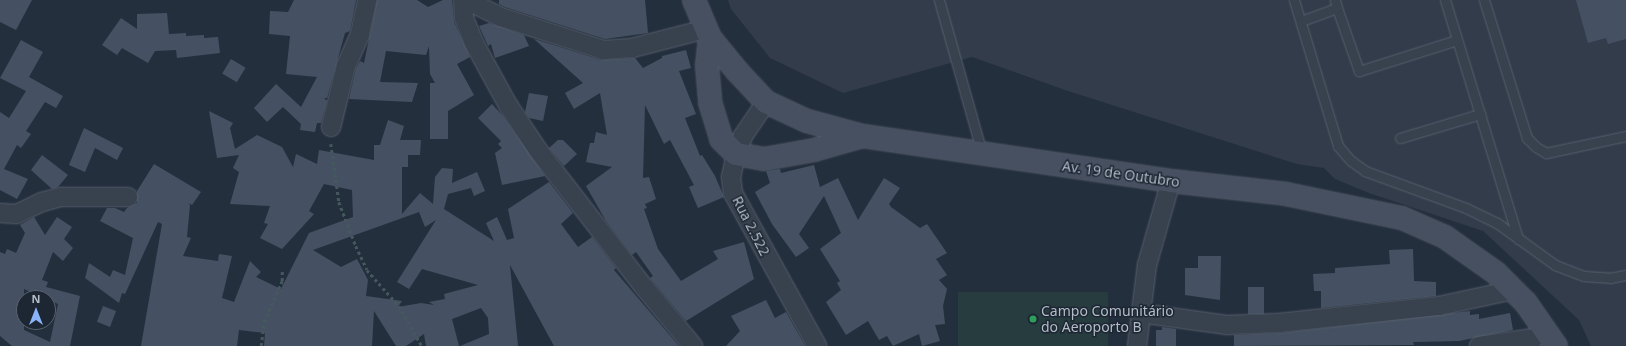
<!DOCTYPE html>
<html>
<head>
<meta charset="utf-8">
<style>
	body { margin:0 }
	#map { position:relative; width:1626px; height:346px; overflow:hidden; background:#242f3e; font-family:"Noto Sans",sans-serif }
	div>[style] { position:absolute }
	.airport>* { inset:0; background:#323c4b }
	.green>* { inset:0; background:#263c3f; transform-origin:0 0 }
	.building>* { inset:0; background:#455162; transform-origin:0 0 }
	.path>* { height:2.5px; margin-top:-1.25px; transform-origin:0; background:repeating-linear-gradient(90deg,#44595c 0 3px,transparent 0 6px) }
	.roads { filter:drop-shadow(0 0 1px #565f6c) drop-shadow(0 0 1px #565f6c) }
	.lane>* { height:9px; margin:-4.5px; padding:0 4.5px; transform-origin:4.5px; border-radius:4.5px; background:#38414e }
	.street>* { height:18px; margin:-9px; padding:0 9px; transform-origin:9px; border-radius:9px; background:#38414e }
	.secondary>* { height:22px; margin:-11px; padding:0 11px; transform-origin:11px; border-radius:11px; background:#465061 }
	.dots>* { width:11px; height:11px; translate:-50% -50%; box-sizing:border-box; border:2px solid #1d2633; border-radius:50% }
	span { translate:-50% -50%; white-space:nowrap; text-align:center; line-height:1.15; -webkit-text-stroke:3px #1d2633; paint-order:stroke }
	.street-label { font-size:14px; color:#b4bcc9 }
	.poi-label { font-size:14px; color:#b4bcc9 }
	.left { translate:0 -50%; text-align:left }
	.north { position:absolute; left:16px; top:290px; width:40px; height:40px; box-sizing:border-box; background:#1d2633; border:1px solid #59626f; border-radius:50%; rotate:0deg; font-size:11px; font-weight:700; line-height:16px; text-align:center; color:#b4bcc9 }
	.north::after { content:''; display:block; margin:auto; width:14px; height:18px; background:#8ab4f8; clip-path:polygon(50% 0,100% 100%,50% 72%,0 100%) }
</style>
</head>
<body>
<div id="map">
	<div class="airport">
		<i style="clip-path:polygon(728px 0,1626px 0,1626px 346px,1591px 346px,1579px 320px,1483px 231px,1369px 193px,1335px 179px,1324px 168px,1297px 164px,1065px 90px,972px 57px,843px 93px,770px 58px,731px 9px)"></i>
	</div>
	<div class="green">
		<i style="left:958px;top:292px;width:150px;height:54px"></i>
	</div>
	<div class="building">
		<i style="clip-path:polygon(0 0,32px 0,16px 30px,0 22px)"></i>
		<i style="clip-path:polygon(294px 0,356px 0,350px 31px,345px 33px,327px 98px,324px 98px,327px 101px,321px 123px,317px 123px,315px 132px,300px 130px,301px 124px,283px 107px,267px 122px,254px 108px,276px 84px,301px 107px,317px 77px,286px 74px,290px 36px,269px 34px,270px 11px,288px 12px)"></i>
		<i style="clip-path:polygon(377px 0,417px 0,428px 7px,443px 0,452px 0,454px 22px,470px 57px,457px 64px,474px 95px,448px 111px,448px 139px,430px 139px,430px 83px,435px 83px,430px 74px,429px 46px,426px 55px,386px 51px,380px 82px,418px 83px,412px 102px,349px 99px,356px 69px,360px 61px,364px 63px)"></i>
		<i style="clip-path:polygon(499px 0,645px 0,648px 33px,605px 39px,505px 7px,499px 4px)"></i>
		<i style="clip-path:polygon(1576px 0,1626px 0,1626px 39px,1608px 44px,1606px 38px,1588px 43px)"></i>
		<i style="clip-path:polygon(167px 13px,169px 34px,186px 33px,186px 36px,204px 35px,204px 38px,218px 37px,220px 53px,177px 58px,176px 50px,155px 51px,148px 63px,122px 48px,117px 55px,102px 45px,121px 18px,137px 29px,137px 14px)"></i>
		<i style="clip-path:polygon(489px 23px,524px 35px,529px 46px,495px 58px,491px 44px,488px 46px,479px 26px)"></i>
		<i style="clip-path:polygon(534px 39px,601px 60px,635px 58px,643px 68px,662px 58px,662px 56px,686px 50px,691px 68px,679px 71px,696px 114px,685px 118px,700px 156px,702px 155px,715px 176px,724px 197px,698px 208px,689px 187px,694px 185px,670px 140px,664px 144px,645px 105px,643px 178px,649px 177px,656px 199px,645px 204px,647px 208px,644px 209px,658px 249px,681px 281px,718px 259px,713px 251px,744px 242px,754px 279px,686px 321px,650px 278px,653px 276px,636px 252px,632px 255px,606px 221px,586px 186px,612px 167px,586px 162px,590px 143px,594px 143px,596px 132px,607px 135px,600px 93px,574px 109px,565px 93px,583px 83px)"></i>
		<i style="clip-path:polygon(21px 40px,43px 52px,29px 77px,63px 96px,56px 108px,45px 102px,26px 131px,31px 134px,21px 148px,17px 145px,4px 169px,28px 179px,17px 199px,0 190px,0 112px,9px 118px,26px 91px,0 78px)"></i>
		<i style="left:231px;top:59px;width:17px;height:17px;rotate:31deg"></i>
		<i style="clip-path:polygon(529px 93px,548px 96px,543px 121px,529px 118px,525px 112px)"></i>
		<i style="clip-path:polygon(492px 104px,503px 116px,545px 176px,502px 185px,495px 153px,502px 148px,498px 144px,501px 141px,478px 118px)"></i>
		<i style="clip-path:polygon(evenodd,209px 111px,233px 123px,230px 128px,235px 149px,257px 135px,282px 147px,293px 167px,296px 154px,317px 164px,319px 150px,374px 160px,374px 145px,380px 145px,388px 120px,404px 126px,400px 140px,421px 140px,420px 155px,408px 155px,408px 167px,402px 167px,402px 214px,420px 193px,433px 204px,435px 177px,442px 168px,453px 169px,452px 183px,477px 172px,485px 191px,474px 196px,471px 188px,448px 194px,444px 209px,494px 241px,486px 223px,497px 217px,507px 240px,514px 238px,508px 209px,549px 182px,573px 213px,561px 224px,578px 247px,592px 237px,616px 268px,614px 270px,679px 346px,554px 346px,510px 265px,518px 346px,460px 346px,489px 334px,488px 318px,481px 308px,452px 319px,459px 346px,426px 346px,424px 334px,406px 346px,396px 346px,374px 311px,372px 346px,264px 346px,265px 333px,239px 330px,237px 346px,141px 346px,162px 224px,158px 222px,125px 294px,122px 293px,119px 303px,85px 278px,89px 263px,110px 277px,113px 270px,125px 275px,133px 238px,100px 221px,107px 208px,115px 208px,124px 212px,127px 208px,137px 203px,137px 191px,154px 164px,201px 192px,192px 205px,188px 203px,190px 205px,187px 237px,191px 238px,183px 256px,218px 261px,219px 254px,232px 256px,222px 298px,234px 302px,250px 261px,261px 272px,256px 277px,281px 289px,309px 233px,353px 217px,352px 190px,324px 184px,309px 211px,314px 214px,282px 249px,260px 238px,268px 224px,264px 223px,270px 206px,230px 204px,239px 172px,233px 168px,239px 155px,217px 158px,209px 111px,419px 212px,425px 227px,436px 220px,397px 282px,409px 289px,422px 269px,478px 285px,444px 294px,445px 299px,429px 302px,434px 305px,421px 303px,398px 307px,402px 301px,366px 296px,368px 280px,357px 259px,341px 267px,313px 250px,419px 212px)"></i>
		<i style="clip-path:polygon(84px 128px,123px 148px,117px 160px,95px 148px,85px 172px,69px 165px)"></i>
		<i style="clip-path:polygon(558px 140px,563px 140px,577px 154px,564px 166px,549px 148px)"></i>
		<i style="clip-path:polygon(42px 155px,68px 175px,58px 187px,52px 189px,31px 170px)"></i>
		<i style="clip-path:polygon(814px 165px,820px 187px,838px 178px,858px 220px,884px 178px,900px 188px,889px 204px,891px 207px,920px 228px,927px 224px,947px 253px,936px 259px,947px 275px,939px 280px,947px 289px,943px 306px,945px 324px,935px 325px,940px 341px,922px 346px,919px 334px,893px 346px,887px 336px,879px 340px,868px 321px,846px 335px,826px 302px,841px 290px,837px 283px,840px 281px,820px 249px,841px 233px,824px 196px,799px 234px,809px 248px,796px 257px,772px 224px,755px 192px,770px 183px,766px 171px,780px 169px,781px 173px)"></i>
		<i style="clip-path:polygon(evenodd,34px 217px,45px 235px,57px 217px,72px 227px,64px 239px,73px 248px,63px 261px,53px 252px,42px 280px,48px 282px,46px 287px,80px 296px,70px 346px,12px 346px,0 336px,0 252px,5px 254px,7px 249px,16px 253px,25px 233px,20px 225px,34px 217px,24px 289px,58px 304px,50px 342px,24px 330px,24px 289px)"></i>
		<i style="clip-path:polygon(1413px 249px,1414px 281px,1436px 282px,1436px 296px,1321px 308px,1321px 291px,1314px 291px,1313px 274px,1335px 273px,1335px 268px,1390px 264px,1389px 250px)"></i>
		<i style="clip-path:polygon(1198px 256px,1221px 256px,1220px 300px,1185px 295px,1185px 268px,1198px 268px)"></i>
		<i style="left:1248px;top:287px;width:16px;height:27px"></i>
		<i style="clip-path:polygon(766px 300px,775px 318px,786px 312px,805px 346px,726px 346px,740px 331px,731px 316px)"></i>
		<i style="left:103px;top:306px;width:14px;height:17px;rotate:21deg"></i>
		<i style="clip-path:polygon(1470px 311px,1470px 315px,1479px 314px,1479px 319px,1510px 313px,1513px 330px,1459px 341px,1413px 342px,1414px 345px,1234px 346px,1234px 335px,1280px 333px)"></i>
		<i style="clip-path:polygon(1162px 327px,1176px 329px,1176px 346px,1156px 346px,1156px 330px,1162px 330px)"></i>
	</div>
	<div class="path">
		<i style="left:331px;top:144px;width:59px;rotate:82.1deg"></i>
		<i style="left:339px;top:202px;width:47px;rotate:68.9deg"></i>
		<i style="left:356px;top:246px;width:26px;rotate:65deg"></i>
		<i style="left:367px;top:270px;width:48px;rotate:48.4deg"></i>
		<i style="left:399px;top:306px;width:46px;rotate:60.1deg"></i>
		<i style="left:261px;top:346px;width:24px;rotate:-83deg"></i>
		<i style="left:264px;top:322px;width:45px;rotate:-66.3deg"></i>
		<i style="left:282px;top:281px;width:10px;rotate:-90deg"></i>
	</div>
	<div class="roads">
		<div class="lane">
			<i style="left:939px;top:0;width:159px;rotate:74.3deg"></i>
			<i style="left:1294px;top:0;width:152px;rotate:73.2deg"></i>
			<i style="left:1338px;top:146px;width:18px;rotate:49deg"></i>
			<i style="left:1350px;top:160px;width:19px;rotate:36deg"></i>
			<i style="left:1365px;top:171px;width:108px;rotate:20.1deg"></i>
			<i style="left:1466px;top:208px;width:34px;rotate:26deg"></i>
			<i style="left:1497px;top:223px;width:72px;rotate:35.9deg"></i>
			<i style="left:1555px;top:265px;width:31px;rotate:21deg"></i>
			<i style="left:1584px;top:276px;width:26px;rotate:4deg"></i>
			<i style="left:1610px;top:278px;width:16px;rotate:-11deg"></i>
			<i style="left:1445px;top:0;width:250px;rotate:73deg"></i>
			<i style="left:1484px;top:0;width:145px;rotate:72.7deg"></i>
			<i style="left:1527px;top:138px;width:13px;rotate:45deg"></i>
			<i style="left:1536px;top:147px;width:12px;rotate:31deg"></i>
			<i style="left:1546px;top:153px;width:82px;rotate:-12deg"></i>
			<i style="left:1337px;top:8px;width:67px;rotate:70.8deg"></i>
			<i style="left:1359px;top:71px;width:103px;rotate:-17.6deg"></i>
			<i style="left:1301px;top:21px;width:38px;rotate:-20deg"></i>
			<i style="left:1337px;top:8px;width:8px;rotate:-104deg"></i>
			<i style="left:1400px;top:138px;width:84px;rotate:-16.7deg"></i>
		</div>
		<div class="street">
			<i style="left:463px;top:0;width:18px;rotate:87deg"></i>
			<i style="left:464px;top:18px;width:27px;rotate:68deg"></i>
			<i style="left:474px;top:43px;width:71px;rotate:61.3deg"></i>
			<i style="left:508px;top:105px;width:54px;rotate:56.3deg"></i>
			<i style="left:538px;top:150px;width:173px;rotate:52.3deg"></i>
			<i style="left:644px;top:287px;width:77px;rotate:50.3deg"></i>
			<i style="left:466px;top:0;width:39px;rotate:26deg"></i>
			<i style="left:501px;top:17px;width:108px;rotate:17.8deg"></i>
			<i style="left:604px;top:50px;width:28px;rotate:-4deg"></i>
			<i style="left:632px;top:48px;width:76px;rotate:-14.4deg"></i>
			<i style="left:766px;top:102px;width:41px;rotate:124.1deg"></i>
			<i style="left:743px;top:136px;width:19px;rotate:111deg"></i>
			<i style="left:736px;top:154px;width:24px;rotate:102deg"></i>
			<i style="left:731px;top:177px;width:16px;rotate:83deg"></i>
			<i style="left:733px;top:193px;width:175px;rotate:61.2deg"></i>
			<i style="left:331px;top:127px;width:63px;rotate:-76.2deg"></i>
			<i style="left:346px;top:66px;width:35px;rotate:-66deg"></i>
			<i style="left:360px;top:34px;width:35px;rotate:-78deg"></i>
			<i style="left:0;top:213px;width:17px;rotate:3deg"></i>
			<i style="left:17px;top:214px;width:28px;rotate:-26deg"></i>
			<i style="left:42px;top:202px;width:20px;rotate:-15deg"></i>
			<i style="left:61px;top:197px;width:67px"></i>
			<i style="left:1140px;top:313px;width:87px;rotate:7.9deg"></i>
			<i style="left:1226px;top:325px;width:53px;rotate:-2.2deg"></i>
			<i style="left:1279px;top:323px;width:161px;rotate:-6.1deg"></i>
			<i style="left:1439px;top:306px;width:76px;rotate:-12.2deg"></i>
			<i style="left:1137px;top:346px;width:82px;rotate:-83deg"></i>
			<i style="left:1147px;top:265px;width:87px;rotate:-74.1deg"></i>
			<i style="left:1479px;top:346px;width:56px;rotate:-8.3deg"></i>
		</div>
		<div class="secondary">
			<i style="left:694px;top:0;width:41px;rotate:67.2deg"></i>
			<i style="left:710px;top:38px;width:43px;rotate:50.7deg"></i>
			<i style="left:737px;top:71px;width:42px;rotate:46.9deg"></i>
			<i style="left:766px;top:102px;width:45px;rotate:24.9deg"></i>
			<i style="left:807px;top:121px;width:58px;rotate:15deg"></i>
			<i style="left:863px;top:136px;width:311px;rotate:8.3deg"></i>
			<i style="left:1171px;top:181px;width:116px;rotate:6.4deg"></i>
			<i style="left:1286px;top:194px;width:118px;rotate:11.7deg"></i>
			<i style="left:1402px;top:218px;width:47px;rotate:23.8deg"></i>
			<i style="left:1445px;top:237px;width:62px;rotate:35.2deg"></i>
			<i style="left:1496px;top:273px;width:42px;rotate:45deg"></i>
			<i style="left:1526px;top:303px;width:52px;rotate:55.1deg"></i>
			<i style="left:710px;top:38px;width:27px;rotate:96deg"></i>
			<i style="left:707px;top:65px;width:37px;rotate:85deg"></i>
			<i style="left:710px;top:102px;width:39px;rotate:73deg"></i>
			<i style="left:721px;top:139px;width:21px;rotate:45deg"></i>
			<i style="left:736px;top:154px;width:28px;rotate:10deg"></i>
			<i style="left:764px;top:159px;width:51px;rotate:-10.2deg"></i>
			<i style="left:814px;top:150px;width:51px;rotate:-15.9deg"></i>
		</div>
	</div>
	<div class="dots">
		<i style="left:1033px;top:319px;background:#2e9e5b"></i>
	</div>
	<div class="street-label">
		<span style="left:1121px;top:174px;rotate:8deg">Av. 19 de Outubro</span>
		<span style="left:751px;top:226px;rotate:63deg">Rua 2.522</span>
	</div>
	<div class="poi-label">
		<span class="left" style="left:1041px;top:319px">Campo Comunitário<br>do Aeroporto B</span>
	</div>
	<div class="north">N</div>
</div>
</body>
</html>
